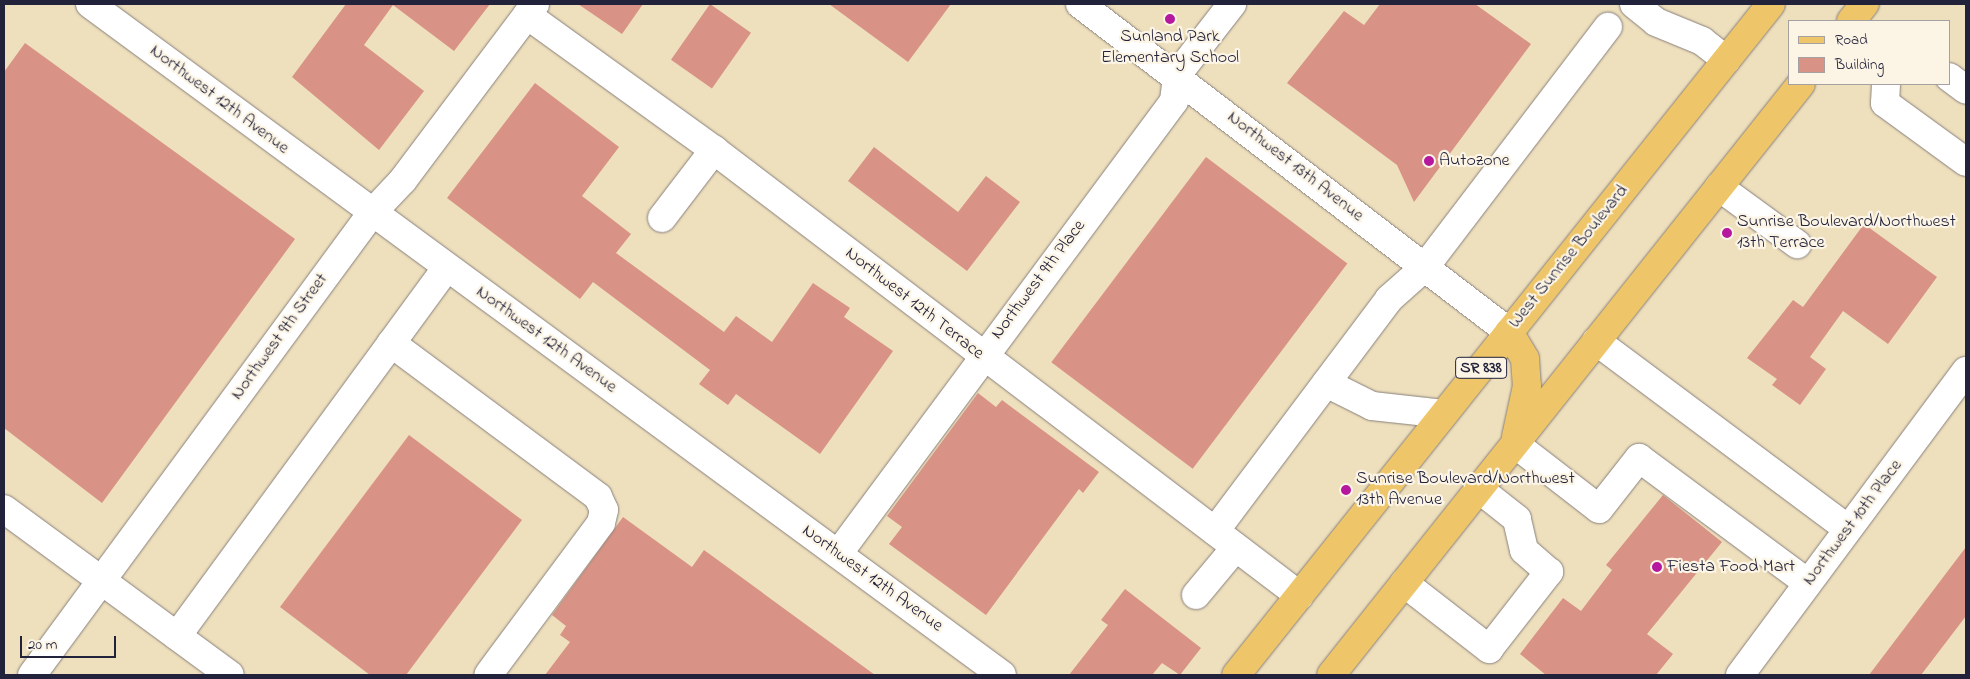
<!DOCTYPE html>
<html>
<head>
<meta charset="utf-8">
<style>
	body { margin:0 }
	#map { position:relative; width:1970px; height:679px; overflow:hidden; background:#eedfbd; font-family:"Indie Flower",sans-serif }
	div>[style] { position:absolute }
	.building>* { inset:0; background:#d89386; transform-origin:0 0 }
	.roads { filter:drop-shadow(0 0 1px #88807c) drop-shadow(0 0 1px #88807c) }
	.minor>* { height:28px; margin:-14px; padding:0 14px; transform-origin:14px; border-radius:14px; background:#fff }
	.major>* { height:28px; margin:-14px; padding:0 14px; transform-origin:14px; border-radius:14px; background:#eec569 }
	.dots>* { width:14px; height:14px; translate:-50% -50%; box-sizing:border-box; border:2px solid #fcf5e5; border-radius:50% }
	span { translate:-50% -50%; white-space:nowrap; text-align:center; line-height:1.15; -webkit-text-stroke:4.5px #fcf5e5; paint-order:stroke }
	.shield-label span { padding:1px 4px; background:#fcf5e5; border:1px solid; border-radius:4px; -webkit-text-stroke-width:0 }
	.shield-label { font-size:16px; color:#22223b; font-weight:700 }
	.poi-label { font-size:18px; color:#22223b }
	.left { translate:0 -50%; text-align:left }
	.street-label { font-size:18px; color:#22223b }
	.frame { position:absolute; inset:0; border:5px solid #22223b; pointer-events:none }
	.legend { position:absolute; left:1788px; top:20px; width:162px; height:65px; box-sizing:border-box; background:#fcf5e5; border:1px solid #a5a1a1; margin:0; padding:6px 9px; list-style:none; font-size:15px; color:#22223b }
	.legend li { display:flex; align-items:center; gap:10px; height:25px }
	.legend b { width:25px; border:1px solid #a5a1a1 }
	.scale { position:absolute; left:20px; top:636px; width:96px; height:22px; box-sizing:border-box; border:2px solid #22223b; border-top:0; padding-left:6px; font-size:15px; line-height:18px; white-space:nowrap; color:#22223b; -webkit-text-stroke:4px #fcf5e5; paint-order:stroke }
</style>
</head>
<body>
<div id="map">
	<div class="building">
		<i style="clip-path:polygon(346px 4px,490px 4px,454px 51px,393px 5px,364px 45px,424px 91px,379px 150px,292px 77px)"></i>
		<i style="clip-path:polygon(578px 4px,643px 4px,622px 34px)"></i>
		<i style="left:710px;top:4px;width:50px;height:68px;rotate:35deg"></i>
		<i style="clip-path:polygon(829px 4px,951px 4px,908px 62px)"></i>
		<i style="clip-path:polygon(1380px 4px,1475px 4px,1531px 44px,1414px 202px,1397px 165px,1287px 83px,1344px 11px,1364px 25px)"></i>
		<i style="clip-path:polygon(25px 43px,295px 239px,102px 503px,4px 428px,4px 72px)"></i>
		<i style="clip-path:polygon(535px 83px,619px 147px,582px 196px,631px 234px,616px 253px,724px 332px,736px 316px,772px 342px,813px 283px,850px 308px,844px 317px,893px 351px,820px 454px,736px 394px,728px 405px,699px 384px,710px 370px,593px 282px,580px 299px,447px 198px)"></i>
		<i style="clip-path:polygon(874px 147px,958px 212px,986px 176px,1020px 202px,967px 271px,848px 181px)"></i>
		<i style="left:1206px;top:157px;width:177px;height:257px;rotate:37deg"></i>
		<i style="clip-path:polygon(1864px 224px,1937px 277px,1888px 344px,1843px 311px,1810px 357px,1826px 369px,1800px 405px,1772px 385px,1777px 379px,1747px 358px,1793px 300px,1803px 307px)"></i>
		<i style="clip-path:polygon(978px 393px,996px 407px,1002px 400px,1099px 472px,1083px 493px,1079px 489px,986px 615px,889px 544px,902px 527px,887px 516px)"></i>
		<i style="clip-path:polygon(409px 435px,522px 520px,406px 675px,370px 675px,280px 607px)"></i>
		<i style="clip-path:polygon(1663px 495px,1722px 542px,1647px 634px,1673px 654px,1656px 675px,1546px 675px,1520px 654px,1563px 598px,1581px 611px,1612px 570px,1606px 565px)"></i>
		<i style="clip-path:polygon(623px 517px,692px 567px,704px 550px,875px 675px,545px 675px,570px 642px,560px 635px,566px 626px,552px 615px)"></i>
		<i style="clip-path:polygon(1966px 547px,1966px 616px,1921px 675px,1869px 675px)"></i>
		<i style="clip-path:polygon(1125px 589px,1201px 648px,1180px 675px,1162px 663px,1152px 675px,1069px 675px,1108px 625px,1101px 620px)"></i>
	</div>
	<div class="roads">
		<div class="minor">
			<i style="left:90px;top:4px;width:1132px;rotate:36.34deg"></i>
			<i style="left:1080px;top:4px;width:540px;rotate:37.4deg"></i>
			<i style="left:1634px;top:4px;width:28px;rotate:39deg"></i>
			<i style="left:1656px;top:22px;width:50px;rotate:22.4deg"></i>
			<i style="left:1702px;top:41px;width:31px;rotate:38deg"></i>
			<i style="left:527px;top:15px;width:231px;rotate:35.8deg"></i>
			<i style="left:714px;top:150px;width:736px;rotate:37.27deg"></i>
			<i style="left:1949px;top:77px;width:21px;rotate:37deg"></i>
			<i style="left:1886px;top:84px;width:19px;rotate:93deg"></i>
			<i style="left:1885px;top:103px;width:100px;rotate:36.1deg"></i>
			<i style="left:1719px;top:187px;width:97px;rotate:36.2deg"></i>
			<i style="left:662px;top:218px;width:86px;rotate:-52.6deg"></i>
			<i style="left:1596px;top:341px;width:314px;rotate:36.7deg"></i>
			<i style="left:391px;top:343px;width:258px;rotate:36.6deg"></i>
			<i style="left:598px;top:497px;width:14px;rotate:65deg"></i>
			<i style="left:604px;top:510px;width:13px;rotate:103deg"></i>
			<i style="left:601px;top:523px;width:189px;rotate:126.6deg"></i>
			<i style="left:1326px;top:383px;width:51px;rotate:26.6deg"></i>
			<i style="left:1372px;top:406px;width:72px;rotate:6.3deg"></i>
			<i style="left:1515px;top:444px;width:106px;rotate:37.7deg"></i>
			<i style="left:1599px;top:509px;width:65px;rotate:-51.9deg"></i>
			<i style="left:1639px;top:458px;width:210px;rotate:36.5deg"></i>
			<i style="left:4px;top:509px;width:280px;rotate:36.3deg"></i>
			<i style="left:1215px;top:531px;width:290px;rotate:-53.1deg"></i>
			<i style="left:1389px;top:299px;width:48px;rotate:-41.6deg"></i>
			<i style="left:1425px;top:267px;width:302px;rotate:-52.7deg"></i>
			<i style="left:838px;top:554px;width:564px;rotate:-53.43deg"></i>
			<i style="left:1174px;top:101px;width:26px;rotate:-83deg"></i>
			<i style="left:1177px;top:75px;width:90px;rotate:-52.2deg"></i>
			<i style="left:1404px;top:583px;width:108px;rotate:37.8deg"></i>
			<i style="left:1489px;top:649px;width:98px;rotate:-52.1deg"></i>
			<i style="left:1549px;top:572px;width:33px;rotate:-139deg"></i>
			<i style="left:1524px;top:550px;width:32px;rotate:-103deg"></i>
			<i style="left:1517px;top:519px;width:48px;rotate:-141.7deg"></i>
			<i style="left:1196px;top:595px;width:62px;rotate:-50.2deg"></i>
			<i style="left:177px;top:636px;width:456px;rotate:-53.8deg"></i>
			<i style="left:32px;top:675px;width:572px;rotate:-53.67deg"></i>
			<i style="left:371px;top:214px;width:47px;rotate:-46.7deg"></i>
			<i style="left:403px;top:180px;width:220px;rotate:-53.1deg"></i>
			<i style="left:1740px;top:675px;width:379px;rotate:-53.4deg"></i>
		</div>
		<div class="major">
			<i style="left:1851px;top:21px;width:22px;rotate:-51deg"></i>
			<i style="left:1509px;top:332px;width:31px;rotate:59deg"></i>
			<i style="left:1525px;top:359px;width:27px;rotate:86deg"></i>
			<i style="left:1527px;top:386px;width:52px;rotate:102.2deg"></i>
			<i style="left:1236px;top:675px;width:858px;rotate:-51.43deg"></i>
			<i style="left:1331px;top:675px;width:755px;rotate:-51.51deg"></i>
		</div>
	</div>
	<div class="dots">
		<i style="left:1170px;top:19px;background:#b5179e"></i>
		<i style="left:1429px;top:161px;background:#b5179e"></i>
		<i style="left:1727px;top:233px;background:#b5179e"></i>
		<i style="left:1346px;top:490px;background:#b5179e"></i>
		<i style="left:1657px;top:567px;background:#b5179e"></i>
	</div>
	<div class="shield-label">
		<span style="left:1481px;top:368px">SR 838</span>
	</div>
	<div class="poi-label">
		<span style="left:1170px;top:48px">Sunland Park<br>Elementary School</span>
		<span class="left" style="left:1439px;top:161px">Autozone</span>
		<span class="left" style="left:1737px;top:233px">Sunrise Boulevard/Northwest<br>13th Terrace</span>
		<span class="left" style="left:1356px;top:490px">Sunrise Boulevard/Northwest<br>13th Avenue</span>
		<span class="left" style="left:1667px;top:567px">Fiesta Food Mart</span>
	</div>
	<div class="street-label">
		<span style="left:219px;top:100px;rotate:37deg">Northwest 12th Avenue</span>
		<span style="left:1295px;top:167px;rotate:38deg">Northwest 13th Avenue</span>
		<span style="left:1569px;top:257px;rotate:-51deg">West Sunrise Boulevard</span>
		<span style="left:1039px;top:280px;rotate:-53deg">Northwest 9th Place</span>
		<span style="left:914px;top:304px;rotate:38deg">Northwest 12th Terrace</span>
		<span style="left:280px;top:337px;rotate:-54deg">Northwest 9th Street</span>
		<span style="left:546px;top:340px;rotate:36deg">Northwest 12th Avenue</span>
		<span style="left:1853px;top:523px;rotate:-53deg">Northwest 10th Place</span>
		<span style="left:872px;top:579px;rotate:36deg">Northwest 12th Avenue</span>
	</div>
	<div class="frame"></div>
	<ul class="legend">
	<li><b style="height:6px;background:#eec569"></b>Road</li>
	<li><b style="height:14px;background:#d89386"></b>Building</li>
	</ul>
	<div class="scale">20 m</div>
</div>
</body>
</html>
